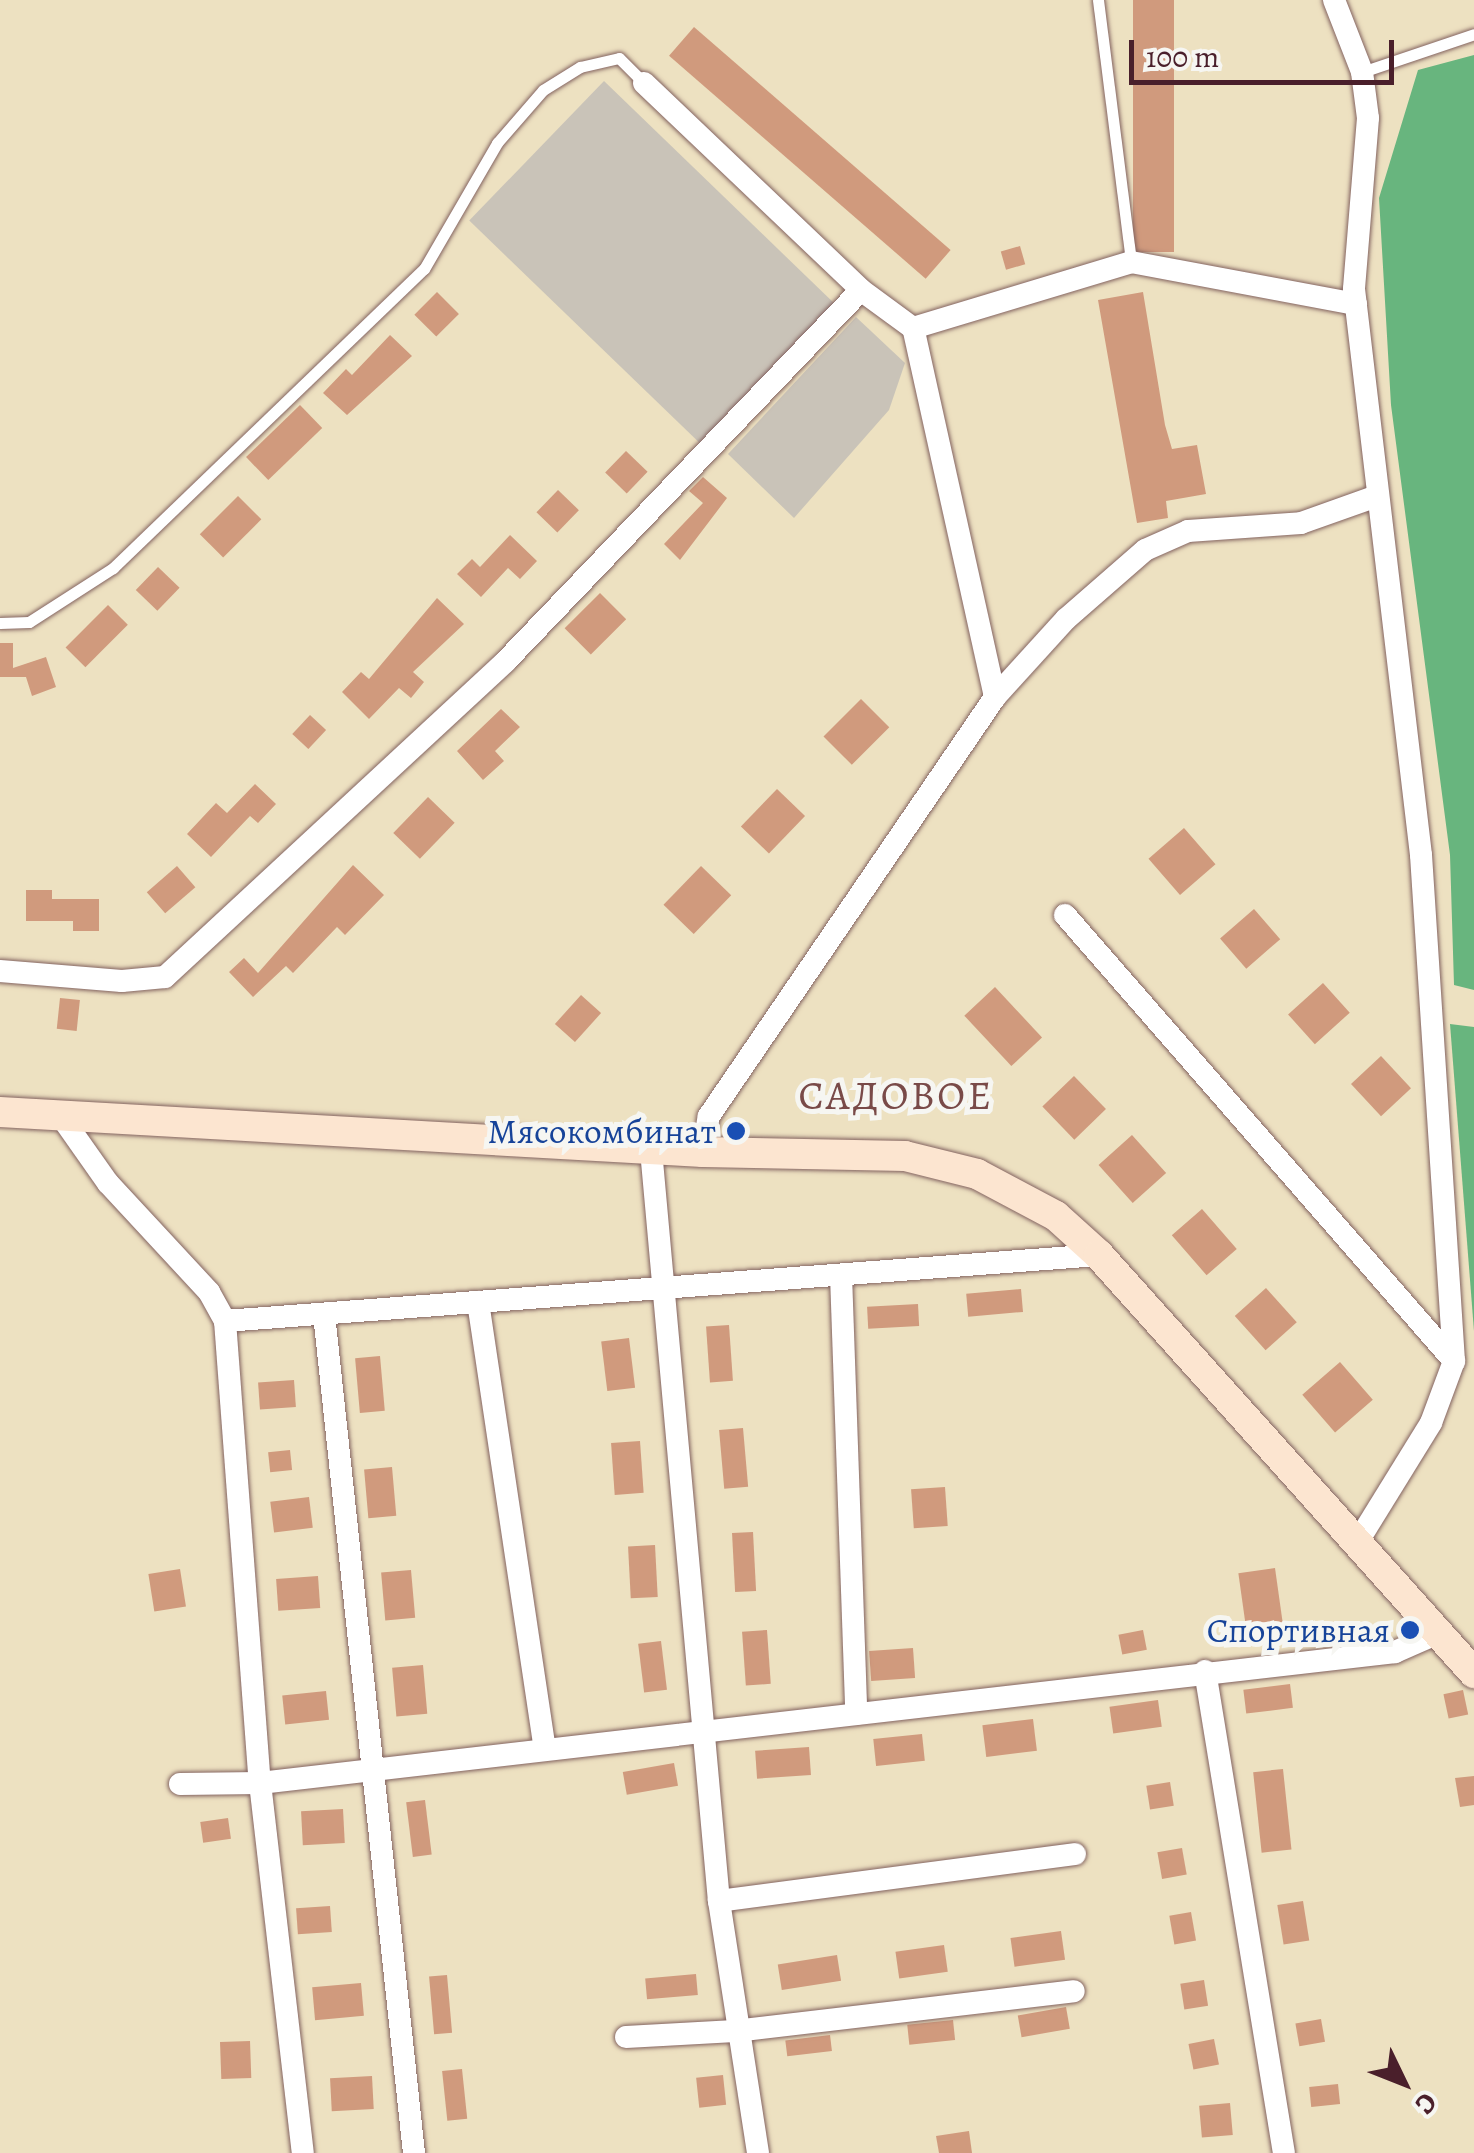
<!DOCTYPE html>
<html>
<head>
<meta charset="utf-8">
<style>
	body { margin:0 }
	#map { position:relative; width:1474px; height:2153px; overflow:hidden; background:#ede1c1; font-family:Alegreya,serif }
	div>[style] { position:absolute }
	.industrial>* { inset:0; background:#c9c3b8; transform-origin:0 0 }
	.forest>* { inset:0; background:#68b57e }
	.building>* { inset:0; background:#d09a7d; transform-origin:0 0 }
	.roads { filter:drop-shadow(0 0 2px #836360) drop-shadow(0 0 2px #836360) }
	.lane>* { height:11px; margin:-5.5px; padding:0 5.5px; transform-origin:5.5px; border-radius:5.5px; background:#fff }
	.street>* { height:22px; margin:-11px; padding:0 11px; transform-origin:11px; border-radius:11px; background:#fff }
	.secondary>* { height:30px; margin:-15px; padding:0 15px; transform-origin:15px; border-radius:15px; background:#fce5d0 }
	.dots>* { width:28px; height:28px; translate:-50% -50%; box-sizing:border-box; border:5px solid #f6f6f2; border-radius:50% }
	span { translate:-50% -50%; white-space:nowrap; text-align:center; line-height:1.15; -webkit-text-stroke:10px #f6f6f2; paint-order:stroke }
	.transit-label { font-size:35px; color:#164399 }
	.right { translate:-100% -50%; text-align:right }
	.quarter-label { font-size:40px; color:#794a48; letter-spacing:2.5px }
	.north { position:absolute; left:1354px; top:2033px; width:100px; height:100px; -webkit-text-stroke:8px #f6f6f2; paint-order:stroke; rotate:133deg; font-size:28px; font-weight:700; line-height:40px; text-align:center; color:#4a1f2b }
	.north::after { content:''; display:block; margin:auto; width:35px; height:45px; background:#4a1f2b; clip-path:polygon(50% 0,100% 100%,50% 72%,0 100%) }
	.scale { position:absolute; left:1129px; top:40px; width:265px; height:45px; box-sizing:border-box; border:5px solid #4a1f2b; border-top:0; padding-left:12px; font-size:30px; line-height:35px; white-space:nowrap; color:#4a1f2b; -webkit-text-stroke:8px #f6f6f2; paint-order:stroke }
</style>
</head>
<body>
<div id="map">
	<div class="industrial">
		<i style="left:604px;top:81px;width:320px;height:194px;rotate:44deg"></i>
		<i style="clip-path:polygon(856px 317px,905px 363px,889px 410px,794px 518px,728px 454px)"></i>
	</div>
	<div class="forest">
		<i style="clip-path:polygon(1474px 55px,1474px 990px,1454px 985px,1450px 855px,1391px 405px,1379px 198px,1418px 70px)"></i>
		<i style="clip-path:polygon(1450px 1024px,1474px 1027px,1474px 1331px)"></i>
	</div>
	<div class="building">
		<i style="left:1133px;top:0;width:41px;height:252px"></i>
		<i style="left:694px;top:27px;width:340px;height:38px;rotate:41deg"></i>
		<i style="left:1020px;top:246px;width:19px;height:20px;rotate:74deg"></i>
		<i style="left:437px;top:292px;width:31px;height:32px;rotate:45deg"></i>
		<i style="clip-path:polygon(1143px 292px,1165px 425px,1172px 449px,1197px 445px,1206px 494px,1166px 501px,1168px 518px,1137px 523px,1098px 300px)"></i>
		<i style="clip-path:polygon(390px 335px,412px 356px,347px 415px,323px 393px,346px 369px,352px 375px)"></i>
		<i style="left:300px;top:405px;width:32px;height:75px;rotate:46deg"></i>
		<i style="left:626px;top:451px;width:30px;height:30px;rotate:44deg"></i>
		<i style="clip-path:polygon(703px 477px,727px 498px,680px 560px,664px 544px,703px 503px,689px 491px)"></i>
		<i style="left:558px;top:490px;width:29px;height:31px;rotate:44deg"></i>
		<i style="left:238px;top:496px;width:33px;height:54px;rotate:45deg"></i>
		<i style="clip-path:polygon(510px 535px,537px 561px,520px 579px,508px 568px,481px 597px,457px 574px,472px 559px,480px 567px)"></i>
		<i style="left:158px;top:567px;width:30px;height:32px;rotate:44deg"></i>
		<i style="left:600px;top:593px;width:37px;height:50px;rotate:45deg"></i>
		<i style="clip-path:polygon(437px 598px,464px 624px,413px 672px,424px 682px,411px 698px,399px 688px,369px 719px,342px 692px,361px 672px,369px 679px)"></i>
		<i style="left:108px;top:605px;width:28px;height:60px;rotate:45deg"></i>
		<i style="clip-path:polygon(0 643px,13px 643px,13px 668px,46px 657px,56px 687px,32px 696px,26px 677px,0 677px)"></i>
		<i style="left:861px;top:699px;width:40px;height:53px;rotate:45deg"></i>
		<i style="clip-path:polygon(501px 709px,520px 727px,495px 751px,504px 761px,483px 780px,457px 751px)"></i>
		<i style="left:310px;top:715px;width:22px;height:26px;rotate:43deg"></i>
		<i style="clip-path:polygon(255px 784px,276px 804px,258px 823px,250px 816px,211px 857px,187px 834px,216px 803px,227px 813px)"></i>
		<i style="left:777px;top:789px;width:39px;height:52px;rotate:44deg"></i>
		<i style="left:428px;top:797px;width:37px;height:50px;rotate:44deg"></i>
		<i style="left:1184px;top:828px;width:48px;height:47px;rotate:49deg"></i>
		<i style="clip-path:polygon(353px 865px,384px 895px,345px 935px,337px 927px,293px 973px,286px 966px,253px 997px,229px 972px,244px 958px,258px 973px)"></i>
		<i style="left:177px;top:866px;width:28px;height:40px;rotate:49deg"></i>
		<i style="left:701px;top:866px;width:42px;height:54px;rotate:44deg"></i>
		<i style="clip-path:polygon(26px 890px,52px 890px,52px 899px,99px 899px,99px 931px,73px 931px,73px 921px,26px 921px)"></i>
		<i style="left:1254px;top:909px;width:40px;height:45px;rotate:49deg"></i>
		<i style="left:1323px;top:983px;width:40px;height:47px;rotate:48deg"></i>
		<i style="left:995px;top:987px;width:69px;height:42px;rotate:47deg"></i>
		<i style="left:581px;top:995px;width:27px;height:39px;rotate:42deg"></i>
		<i style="left:60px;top:998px;width:20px;height:31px;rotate:6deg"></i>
		<i style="left:1381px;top:1056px;width:44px;height:41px;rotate:47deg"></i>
		<i style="left:1074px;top:1076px;width:46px;height:44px;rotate:46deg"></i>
		<i style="left:1132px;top:1135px;width:51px;height:45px;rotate:48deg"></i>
		<i style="left:1202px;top:1209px;width:53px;height:40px;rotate:49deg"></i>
		<i style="left:1266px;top:1288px;width:46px;height:42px;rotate:48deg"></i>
		<i style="left:1021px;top:1289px;width:23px;height:55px;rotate:85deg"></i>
		<i style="left:918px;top:1304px;width:22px;height:51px;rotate:87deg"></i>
		<i style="left:729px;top:1325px;width:56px;height:23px;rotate:86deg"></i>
		<i style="left:629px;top:1338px;width:50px;height:28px;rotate:83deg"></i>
		<i style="left:380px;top:1356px;width:55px;height:25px;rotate:85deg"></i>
		<i style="left:1340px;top:1362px;width:50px;height:50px;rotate:49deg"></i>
		<i style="left:294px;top:1380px;width:27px;height:36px;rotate:86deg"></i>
		<i style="left:743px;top:1428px;width:59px;height:24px;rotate:85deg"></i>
		<i style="left:640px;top:1441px;width:52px;height:29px;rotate:86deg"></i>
		<i style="left:290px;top:1450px;width:20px;height:22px;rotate:84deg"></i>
		<i style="left:392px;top:1467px;width:49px;height:28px;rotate:85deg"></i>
		<i style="left:945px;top:1487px;width:39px;height:34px;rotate:86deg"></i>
		<i style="left:309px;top:1497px;width:31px;height:39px;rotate:83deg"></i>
		<i style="left:753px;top:1532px;width:59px;height:21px;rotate:87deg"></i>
		<i style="left:655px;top:1545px;width:52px;height:27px;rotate:87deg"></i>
		<i style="left:1275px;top:1568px;width:67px;height:37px;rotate:82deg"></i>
		<i style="left:180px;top:1569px;width:38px;height:32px;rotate:81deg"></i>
		<i style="left:411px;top:1570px;width:48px;height:30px;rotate:85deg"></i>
		<i style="left:318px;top:1576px;width:32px;height:42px;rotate:86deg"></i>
		<i style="left:767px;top:1630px;width:54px;height:25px;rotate:86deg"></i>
		<i style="left:1143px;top:1630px;width:20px;height:25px;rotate:79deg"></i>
		<i style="left:661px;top:1641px;width:49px;height:23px;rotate:83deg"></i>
		<i style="left:913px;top:1648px;width:30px;height:44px;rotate:86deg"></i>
		<i style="left:423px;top:1665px;width:49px;height:31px;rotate:85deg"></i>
		<i style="left:1290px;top:1684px;width:24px;height:47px;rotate:83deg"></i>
		<i style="left:1463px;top:1690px;width:25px;height:20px;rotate:78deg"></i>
		<i style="left:326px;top:1691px;width:29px;height:44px;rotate:84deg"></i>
		<i style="left:1158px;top:1700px;width:27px;height:49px;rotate:82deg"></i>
		<i style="left:1033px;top:1719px;width:32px;height:51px;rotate:83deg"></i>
		<i style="left:922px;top:1734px;width:27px;height:49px;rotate:84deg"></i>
		<i style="left:809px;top:1747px;width:28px;height:54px;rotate:86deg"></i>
		<i style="left:674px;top:1763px;width:23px;height:52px;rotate:80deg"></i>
		<i style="left:1283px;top:1769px;width:81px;height:30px;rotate:84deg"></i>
		<i style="clip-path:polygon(1474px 1776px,1474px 1805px,1460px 1807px,1455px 1778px)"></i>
		<i style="left:1170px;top:1782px;width:24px;height:24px;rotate:81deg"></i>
		<i style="left:425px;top:1800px;width:55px;height:19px;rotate:83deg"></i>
		<i style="left:343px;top:1809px;width:34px;height:42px;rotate:87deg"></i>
		<i style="left:228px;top:1818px;width:21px;height:28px;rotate:82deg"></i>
		<i style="left:1182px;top:1848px;width:27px;height:25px;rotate:80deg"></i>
		<i style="left:1303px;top:1901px;width:40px;height:26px;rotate:81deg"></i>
		<i style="left:330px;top:1906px;width:26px;height:34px;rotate:86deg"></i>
		<i style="left:1191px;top:1912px;width:29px;height:22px;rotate:80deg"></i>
		<i style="left:1061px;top:1931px;width:29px;height:51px;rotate:82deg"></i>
		<i style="left:944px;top:1945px;width:27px;height:49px;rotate:82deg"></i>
		<i style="left:837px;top:1955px;width:26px;height:60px;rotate:81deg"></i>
		<i style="left:696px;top:1974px;width:21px;height:51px;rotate:85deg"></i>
		<i style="left:447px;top:1975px;width:58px;height:18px;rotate:85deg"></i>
		<i style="left:1204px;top:1980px;width:26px;height:24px;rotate:81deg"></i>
		<i style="left:361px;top:1983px;width:33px;height:49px;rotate:85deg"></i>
		<i style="left:1066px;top:2007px;width:22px;height:49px;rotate:80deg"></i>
		<i style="left:1321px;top:2019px;width:23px;height:26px;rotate:80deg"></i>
		<i style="left:953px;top:2020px;width:20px;height:46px;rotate:84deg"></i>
		<i style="left:830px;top:2035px;width:16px;height:45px;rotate:83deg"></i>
		<i style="left:1214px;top:2039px;width:26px;height:26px;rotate:79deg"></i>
		<i style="left:250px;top:2041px;width:37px;height:30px;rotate:88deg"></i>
		<i style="left:462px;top:2069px;width:50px;height:20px;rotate:84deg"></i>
		<i style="left:723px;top:2075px;width:30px;height:27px;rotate:84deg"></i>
		<i style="left:372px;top:2076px;width:33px;height:42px;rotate:87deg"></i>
		<i style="left:1338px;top:2084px;width:20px;height:29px;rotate:84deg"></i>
		<i style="left:1230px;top:2103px;width:32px;height:31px;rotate:85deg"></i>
		<i style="clip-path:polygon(969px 2131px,972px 2153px,939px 2153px,936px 2136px)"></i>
	</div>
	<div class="roads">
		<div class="lane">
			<i style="left:1098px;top:0;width:264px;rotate:82.8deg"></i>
			<i style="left:1362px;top:72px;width:118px;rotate:-18.7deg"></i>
			<i style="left:0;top:623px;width:29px;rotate:-2deg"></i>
			<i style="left:29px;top:622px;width:100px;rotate:-32.7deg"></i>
			<i style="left:113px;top:568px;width:431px;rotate:-43.9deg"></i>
			<i style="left:424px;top:269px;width:146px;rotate:-59.9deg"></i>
			<i style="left:497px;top:143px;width:70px;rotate:-49deg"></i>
			<i style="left:543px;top:90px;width:44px;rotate:-31.9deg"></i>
			<i style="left:580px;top:67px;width:40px;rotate:-13deg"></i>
			<i style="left:619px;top:58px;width:35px;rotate:45deg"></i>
		</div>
		<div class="street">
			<i style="left:1334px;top:0;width:77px;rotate:68.7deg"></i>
			<i style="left:1362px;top:72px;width:46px;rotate:82.6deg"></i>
			<i style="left:1368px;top:118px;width:172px;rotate:94.7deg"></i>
			<i style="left:1354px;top:289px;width:570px;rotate:83.25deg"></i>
			<i style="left:1421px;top:855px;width:507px;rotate:86.27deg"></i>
			<i style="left:1454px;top:1361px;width:66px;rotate:110.4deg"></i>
			<i style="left:1431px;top:1423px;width:139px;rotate:121.7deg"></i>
			<i style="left:644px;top:83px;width:300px;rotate:43.6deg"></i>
			<i style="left:861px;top:290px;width:64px;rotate:36.2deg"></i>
			<i style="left:913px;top:328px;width:228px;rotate:-16.8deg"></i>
			<i style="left:1131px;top:262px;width:229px;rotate:10.6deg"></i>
			<i style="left:995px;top:697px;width:105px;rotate:-47.7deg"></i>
			<i style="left:1066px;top:619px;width:105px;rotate:-41.1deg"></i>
			<i style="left:1145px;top:550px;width:47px;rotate:-23.8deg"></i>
			<i style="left:1188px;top:531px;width:113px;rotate:-4deg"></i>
			<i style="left:1301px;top:523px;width:81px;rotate:-19.6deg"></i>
			<i style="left:1065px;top:915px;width:592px;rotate:48.91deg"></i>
			<i style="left:0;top:971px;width:122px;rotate:4.7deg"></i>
			<i style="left:122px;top:981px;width:43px;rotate:-5.3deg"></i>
			<i style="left:165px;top:977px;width:463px;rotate:-42.8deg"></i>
			<i style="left:505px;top:662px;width:515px;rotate:-46.26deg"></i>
			<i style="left:60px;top:1115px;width:83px;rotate:54.8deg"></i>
			<i style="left:108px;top:1183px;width:149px;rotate:47.2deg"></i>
			<i style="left:209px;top:1292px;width:33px;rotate:61deg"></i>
			<i style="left:225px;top:1321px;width:463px;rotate:85.7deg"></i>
			<i style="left:260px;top:1783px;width:372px;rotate:83.4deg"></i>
			<i style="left:651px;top:1150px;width:754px;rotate:84.83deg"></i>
			<i style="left:719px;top:1901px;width:255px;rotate:81.2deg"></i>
			<i style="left:703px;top:1152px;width:36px;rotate:-81deg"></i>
			<i style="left:709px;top:1116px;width:507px;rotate:-55.68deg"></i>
			<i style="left:995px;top:697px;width:378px;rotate:-102.5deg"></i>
			<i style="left:841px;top:1275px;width:439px;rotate:88deg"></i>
			<i style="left:478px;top:1302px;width:452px;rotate:81.5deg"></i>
			<i style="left:324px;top:1314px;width:844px;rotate:83.88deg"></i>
			<i style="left:225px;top:1321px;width:876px;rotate:-4.32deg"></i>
			<i style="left:1205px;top:1671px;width:488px;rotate:80.7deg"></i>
			<i style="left:180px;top:1784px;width:80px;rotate:-0.7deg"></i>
			<i style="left:260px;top:1783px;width:1143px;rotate:-6.58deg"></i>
			<i style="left:1395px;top:1652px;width:47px;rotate:-23.8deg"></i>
			<i style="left:719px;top:1901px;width:359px;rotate:-7.5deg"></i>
			<i style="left:626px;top:2037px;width:109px;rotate:-3.2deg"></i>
			<i style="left:735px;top:2031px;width:341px;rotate:-6.7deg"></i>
		</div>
		<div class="secondary">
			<i style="left:0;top:1112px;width:704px;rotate:3.26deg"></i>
			<i style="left:703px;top:1152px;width:202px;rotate:1.1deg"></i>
			<i style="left:905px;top:1156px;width:74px;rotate:14deg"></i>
			<i style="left:977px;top:1174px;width:89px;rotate:28deg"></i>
			<i style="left:1056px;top:1216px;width:58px;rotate:42.2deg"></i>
			<i style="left:1099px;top:1255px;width:562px;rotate:48.1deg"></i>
		</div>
	</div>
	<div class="dots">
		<i style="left:736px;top:1131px;background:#1a4fb4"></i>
		<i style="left:1410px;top:1630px;background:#1a4fb4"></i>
	</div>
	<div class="transit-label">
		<span class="right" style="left:716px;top:1131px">Мясокомбинат</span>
		<span class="right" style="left:1390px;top:1630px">Спортивная</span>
	</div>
	<div class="quarter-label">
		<span style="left:896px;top:1096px">САДОВОЕ</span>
	</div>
	<div class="north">С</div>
	<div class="scale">100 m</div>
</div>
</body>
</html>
